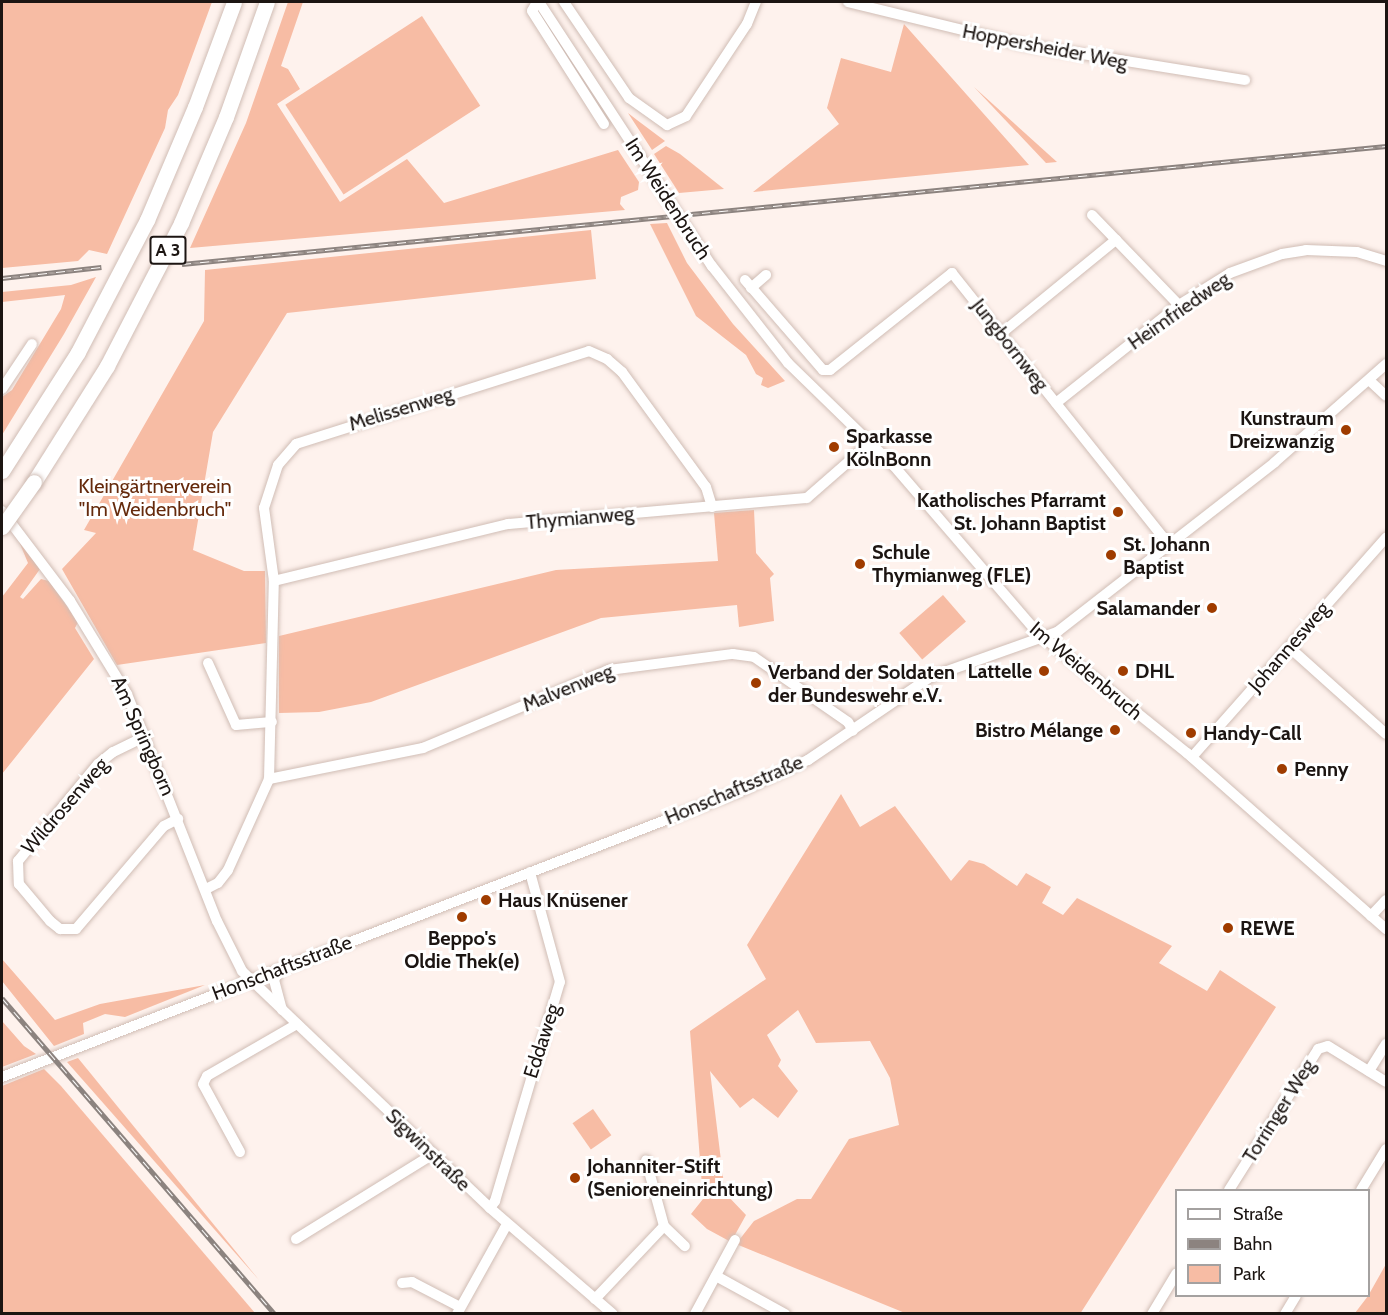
<!DOCTYPE html>
<html>
<head>
<meta charset="utf-8">
<style>
	body { margin:0 }
	#map { position:relative; width:1388px; height:1315px; overflow:hidden; background:#fef2ed; font-family:Cabin,sans-serif }
	div>[style] { position:absolute }
	.green>* { inset:0; background:#f7bca4; transform-origin:0 0 }
	.roads { filter:drop-shadow(0 0 2px #d0bdb5) drop-shadow(0 0 2px #d0bdb5) }
	.minor>* { height:10px; margin:-5px; padding:0 5px; transform-origin:5px; border-radius:5px; background:#fff }
	.highway>* { height:15px; margin:-7.5px; padding:0 7.5px; transform-origin:7.5px; border-radius:7.5px; background:#fff }
	.rail>* { height:5px; margin-top:-2.5px; transform-origin:0; background:repeating-linear-gradient(90deg,#fff 0 9px,#8c837f 0 18px); box-sizing:border-box; border-block:2px solid #8c837f }
	.bridges { filter:drop-shadow(0 0 2px #d0bdb5) drop-shadow(0 0 2px #d0bdb5) }
	.highway-bridge>* { height:15px; margin:-7.5px; padding:0 7.5px; transform-origin:7.5px; border-radius:7.5px; background:#fff }
	.dots>* { width:16px; height:16px; translate:-50% -50%; box-sizing:border-box; border:3px solid #fff; border-radius:50% }
	span { translate:-50% -50%; white-space:nowrap; text-align:center; line-height:1.15; -webkit-text-stroke:6px #fff; paint-order:stroke }
	.shield-label span { padding:2px 4px; background:#fff; border:2px solid; border-radius:4px; -webkit-text-stroke-width:0 }
	.shield-label { font-size:18px; color:#1c1512; font-weight:700 }
	.street-label { font-size:20px; color:#1c1512 }
	.poi-label { font-size:20px; color:#1c1512; font-weight:700 }
	.right { translate:-100% -50%; text-align:right }
	.left { translate:0 -50%; text-align:left }
	.park-label { font-size:20px; color:#652a0c }
	.frame { position:absolute; inset:0; border:3px solid #1c1512; pointer-events:none }
	.legend { position:absolute; left:1175px; top:1189px; width:195px; height:108px; box-sizing:border-box; background:#fff; border:2px solid #a4a1a0; margin:0; padding:8px 10px; list-style:none; font-size:18px; color:#1c1512 }
	.legend li { display:flex; align-items:center; gap:12px; height:30px }
	.legend b { width:30px; border:2px solid #a4a1a0 }
</style>
</head>
<body>
<div id="map">
	<div class="green">
		<i style="clip-path:polygon(2px 2px,212px 2px,178px 95px,168px 110px,165px 128px,107px 254px,89px 250px,78px 261px,2px 268px)"></i>
		<i style="clip-path:polygon(288px 2px,303px 2px,281px 66px,288px 69px,300px 89px,277px 104px,340px 202px,407px 159px,444px 203px,618px 150px,639px 182px,638px 190px,621px 197px,620px 204px,625px 210px,190px 248px,246px 123px)"></i>
		<i style="left:422px;top:16px;width:107px;height:163px;rotate:57deg"></i>
		<i style="clip-path:polygon(904px 24px,1029px 165px,753px 192px,839px 124px,827px 108px,841px 58px,891px 72px)"></i>
		<i style="clip-path:polygon(974px 87px,1057px 162px,1046px 163px)"></i>
		<i style="clip-path:polygon(628px 113px,637px 120px,665px 141px,652px 150px)"></i>
		<i style="clip-path:polygon(666px 146px,680px 154px,724px 189px,679px 193px,654px 154px)"></i>
		<i style="clip-path:polygon(667px 223px,687px 263px,733px 324px,785px 381px,768px 388px,761px 385px,763px 378px,756px 374px,746px 355px,696px 316px,650px 224px)"></i>
		<i style="clip-path:polygon(591px 230px,596px 279px,287px 313px,213px 432px,193px 550px,244px 571px,265px 571px,266px 643px,117px 665px,62px 569px,96px 533px,84px 530px,204px 321px,205px 270px)"></i>
		<i style="clip-path:polygon(96px 277px,64px 334px,2px 435px,2px 397px,12px 390px,61px 309px,65px 295px,2px 302px,2px 292px,71px 285px)"></i>
		<i style="clip-path:polygon(754px 510px,756px 553px,774px 574px,770px 578px,774px 621px,739px 627px,737px 605px,601px 618px,371px 702px,319px 712px,279px 713px,279px 636px,556px 570px,718px 561px,714px 513px)"></i>
		<i style="clip-path:polygon(18px 539px,40px 569px,20px 597px,23px 599px,41px 579px,49px 581px,78px 622px,75px 628px,94px 659px,2px 774px,2px 597px,28px 563px)"></i>
		<i style="left:943px;top:595px;width:35px;height:58px;rotate:49deg"></i>
		<i style="clip-path:polygon(841px 794px,860px 827px,895px 806px,951px 881px,969px 860px,984px 864px,1017px 886px,1026px 873px,1051px 887px,1042px 903px,1063px 915px,1077px 898px,1172px 946px,1159px 963px,1207px 991px,1220px 970px,1276px 1007px,1080px 1314px,905px 1313px,736px 1244px,754px 1221px,797px 1199px,811px 1199px,849px 1139px,899px 1125px,890px 1078px,870px 1041px,816px 1043px,798px 1010px,767px 1035px,781px 1060px,778px 1066px,798px 1091px,778px 1118px,753px 1098px,740px 1108px,710px 1071px,725px 1193px,746px 1215px,731px 1242px,707px 1229px,691px 1214px,703px 1199px,690px 1031px,766px 979px,747px 945px)"></i>
		<i style="clip-path:polygon(2px 959px,55px 1020px,100px 1004px,205px 985px,125px 1017px,105px 1014px,83px 1023px,84px 1034px,54px 1046px,2px 981px)"></i>
		<i style="clip-path:polygon(2px 1021px,24px 1046px,36px 1054px,2px 1067px)"></i>
		<i style="clip-path:polygon(78px 1058px,259px 1280px,67px 1062px)"></i>
		<i style="clip-path:polygon(44px 1069px,61px 1086px,255px 1313px,2px 1313px,2px 1086px)"></i>
		<i style="left:593px;top:1109px;width:32px;height:25px;rotate:55deg"></i>
		<i style="clip-path:polygon(1386px 1264px,1386px 1313px,1355px 1313px,1368px 1296px)"></i>
	</div>
	<div class="roads">
		<div class="minor">
			<i style="left:537px;top:2px;width:10px;rotate:119deg"></i>
			<i style="left:532px;top:11px;width:134px;rotate:57.5deg"></i>
			<i style="left:539px;top:2px;width:316px;rotate:56.8deg"></i>
			<i style="left:712px;top:266px;width:123px;rotate:51.9deg"></i>
			<i style="left:788px;top:363px;width:148px;rotate:44.2deg"></i>
			<i style="left:894px;top:466px;width:219px;rotate:49.3deg"></i>
			<i style="left:1037px;top:632px;width:193px;rotate:38.9deg"></i>
			<i style="left:1187px;top:753px;width:266px;rotate:41.5deg"></i>
			<i style="left:564px;top:2px;width:116px;rotate:55.9deg"></i>
			<i style="left:629px;top:98px;width:47px;rotate:35.4deg"></i>
			<i style="left:667px;top:125px;width:21px;rotate:-25deg"></i>
			<i style="left:686px;top:116px;width:110px;rotate:-56.5deg"></i>
			<i style="left:747px;top:24px;width:24px;rotate:-68deg"></i>
			<i style="left:848px;top:2px;width:177px;rotate:13.7deg"></i>
			<i style="left:1020px;top:44px;width:228px;rotate:9.1deg"></i>
			<i style="left:1092px;top:215px;width:125px;rotate:46deg"></i>
			<i style="left:745px;top:280px;width:119px;rotate:49.1deg"></i>
			<i style="left:751px;top:288px;width:20px;rotate:-41deg"></i>
			<i style="left:1003px;top:332px;width:146px;rotate:-39.2deg"></i>
			<i style="left:823px;top:370px;width:7px"></i>
			<i style="left:830px;top:370px;width:156px;rotate:-38.5deg"></i>
			<i style="left:952px;top:273px;width:348px;rotate:51.4deg"></i>
			<i style="left:1369px;top:380px;width:23px;rotate:43deg"></i>
			<i style="left:2px;top:389px;width:54px;rotate:-56.3deg"></i>
			<i style="left:1056px;top:403px;width:157px;rotate:-38.5deg"></i>
			<i style="left:1179px;top:305px;width:60px;rotate:-32.1deg"></i>
			<i style="left:1230px;top:273px;width:55px;rotate:-20.1deg"></i>
			<i style="left:1282px;top:254px;width:24px;rotate:-9deg"></i>
			<i style="left:1306px;top:250px;width:51px;rotate:2.2deg"></i>
			<i style="left:1357px;top:252px;width:30px;rotate:17deg"></i>
			<i style="left:2px;top:511px;width:113px;rotate:52.9deg"></i>
			<i style="left:70px;top:601px;width:109px;rotate:58.5deg"></i>
			<i style="left:127px;top:694px;width:244px;rotate:68.4deg"></i>
			<i style="left:217px;top:921px;width:56px;rotate:63.4deg"></i>
			<i style="left:242px;top:971px;width:343px;rotate:43.7deg"></i>
			<i style="left:490px;top:1208px;width:162px;rotate:40.8deg"></i>
			<i style="left:274px;top:581px;width:241px;rotate:-13.7deg"></i>
			<i style="left:508px;top:524px;width:300px;rotate:-5deg"></i>
			<i style="left:807px;top:498px;width:85px;rotate:-41.2deg"></i>
			<i style="left:1289px;top:647px;width:130px;rotate:41.9deg"></i>
			<i style="left:208px;top:663px;width:68px;rotate:65.7deg"></i>
			<i style="left:236px;top:725px;width:36px;rotate:-5deg"></i>
			<i style="left:146px;top:736px;width:37px;rotate:154deg"></i>
			<i style="left:113px;top:752px;width:19px;rotate:141deg"></i>
			<i style="left:98px;top:764px;width:126px;rotate:129.5deg"></i>
			<i style="left:18px;top:861px;width:23px;rotate:88deg"></i>
			<i style="left:19px;top:884px;width:48px;rotate:50deg"></i>
			<i style="left:50px;top:921px;width:13px;rotate:39deg"></i>
			<i style="left:60px;top:929px;width:16px"></i>
			<i style="left:76px;top:929px;width:135px;rotate:-49.5deg"></i>
			<i style="left:164px;top:826px;width:16px;rotate:-27deg"></i>
			<i style="left:1192px;top:757px;width:293px;rotate:-48.5deg"></i>
			<i style="left:269px;top:779px;width:157px;rotate:-11.4deg"></i>
			<i style="left:423px;top:748px;width:202px;rotate:-22.8deg"></i>
			<i style="left:609px;top:670px;width:125px;rotate:-7.4deg"></i>
			<i style="left:733px;top:654px;width:21px;rotate:8deg"></i>
			<i style="left:754px;top:657px;width:114px;rotate:34.7deg"></i>
			<i style="left:848px;top:722px;width:10px;rotate:61deg"></i>
			<i style="left:206px;top:889px;width:13px;rotate:-27deg"></i>
			<i style="left:218px;top:883px;width:16px;rotate:-52deg"></i>
			<i style="left:228px;top:870px;width:100px;rotate:-65.7deg"></i>
			<i style="left:269px;top:779px;width:198px;rotate:-88.6deg"></i>
			<i style="left:274px;top:581px;width:74px;rotate:-97.8deg"></i>
			<i style="left:264px;top:508px;width:45px;rotate:-72deg"></i>
			<i style="left:278px;top:465px;width:28px;rotate:-49deg"></i>
			<i style="left:296px;top:444px;width:307px;rotate:-17.6deg"></i>
			<i style="left:589px;top:351px;width:20px;rotate:24deg"></i>
			<i style="left:607px;top:359px;width:20px;rotate:41deg"></i>
			<i style="left:622px;top:372px;width:142px;rotate:53.9deg"></i>
			<i style="left:706px;top:487px;width:21px;rotate:73deg"></i>
			<i style="left:1371px;top:916px;width:22px;rotate:-47deg"></i>
			<i style="left:280px;top:969px;width:13px;rotate:119deg"></i>
			<i style="left:274px;top:980px;width:31px;rotate:75deg"></i>
			<i style="left:1369px;top:1071px;width:32px;rotate:-58deg"></i>
			<i style="left:2px;top:1077px;width:795px;rotate:-21.17deg"></i>
			<i style="left:743px;top:790px;width:72px;rotate:-24.8deg"></i>
			<i style="left:808px;top:760px;width:148px;rotate:-34.2deg"></i>
			<i style="left:930px;top:677px;width:135px;rotate:-19.5deg"></i>
			<i style="left:1057px;top:632px;width:276px;rotate:-37.9deg"></i>
			<i style="left:1275px;top:462px;width:148px;rotate:-41.4deg"></i>
			<i style="left:240px;top:1152px;width:77px;rotate:-118.6deg"></i>
			<i style="left:203px;top:1084px;width:9px;rotate:-63deg"></i>
			<i style="left:207px;top:1076px;width:104px;rotate:-30deg"></i>
			<i style="left:1229px;top:1190px;width:167px;rotate:-57.7deg"></i>
			<i style="left:1318px;top:1049px;width:10px;rotate:-17deg"></i>
			<i style="left:1328px;top:1046px;width:68px;rotate:31.8deg"></i>
			<i style="left:1361px;top:1190px;width:48px;rotate:-58.6deg"></i>
			<i style="left:490px;top:1208px;width:9px;rotate:-54deg"></i>
			<i style="left:495px;top:1201px;width:228px;rotate:-73.5deg"></i>
			<i style="left:560px;top:982px;width:114px;rotate:-105.3deg"></i>
			<i style="left:664px;top:1226px;width:29px;rotate:44deg"></i>
			<i style="left:296px;top:1239px;width:161px;rotate:-31.8deg"></i>
			<i style="left:716px;top:1276px;width:79px;rotate:28.8deg"></i>
			<i style="left:402px;top:1283px;width:10px;rotate:-6deg"></i>
			<i style="left:412px;top:1282px;width:54px;rotate:27.5deg"></i>
			<i style="left:595px;top:1299px;width:100px;rotate:-46.6deg"></i>
			<i style="left:664px;top:1226px;width:68px;rotate:-105.3deg"></i>
			<i style="left:457px;top:1314px;width:103px;rotate:-60.9deg"></i>
			<i style="left:695px;top:1314px;width:84px;rotate:-61.6deg"></i>
			<i style="left:1152px;top:1314px;width:47px;rotate:-59deg"></i>
			<i style="left:1285px;top:1314px;width:21px;rotate:-59deg"></i>
		</div>
		<div class="highway">
			<i style="left:2px;top:471px;width:141px;rotate:-57.4deg"></i>
			<i style="left:78px;top:352px;width:149px;rotate:-62.4deg"></i>
			<i style="left:147px;top:220px;width:123px;rotate:-67deg"></i>
			<i style="left:195px;top:107px;width:112px;rotate:-69.6deg"></i>
			<i style="left:34px;top:482px;width:137px;rotate:-57.8deg"></i>
			<i style="left:107px;top:366px;width:161px;rotate:-62.6deg"></i>
			<i style="left:181px;top:223px;width:115px;rotate:-67deg"></i>
			<i style="left:226px;top:117px;width:122px;rotate:-70.4deg"></i>
		</div>
	</div>
	<div class="rail">
		<i style="left:182px;top:264px;width:1210px;rotate:-5.6deg"></i>
		<i style="left:2px;top:278px;width:100px;rotate:-6.3deg"></i>
		<i style="left:2px;top:998px;width:418px;rotate:49.2deg"></i>
	</div>
	<div class="bridges">
		<div class="highway-bridge">
			<i style="left:2px;top:527px;width:55px;rotate:-54.6deg"></i>
		</div>
	</div>
	<div class="dots">
		<i style="left:1346px;top:430px;background:#9f3c00"></i>
		<i style="left:834px;top:447px;background:#9f3c00"></i>
		<i style="left:1118px;top:512px;background:#9f3c00"></i>
		<i style="left:1111px;top:555px;background:#9f3c00"></i>
		<i style="left:860px;top:564px;background:#9f3c00"></i>
		<i style="left:1212px;top:608px;background:#9f3c00"></i>
		<i style="left:1044px;top:671px;background:#9f3c00"></i>
		<i style="left:1123px;top:671px;background:#9f3c00"></i>
		<i style="left:756px;top:683px;background:#9f3c00"></i>
		<i style="left:1115px;top:730px;background:#9f3c00"></i>
		<i style="left:1191px;top:733px;background:#9f3c00"></i>
		<i style="left:1282px;top:769px;background:#9f3c00"></i>
		<i style="left:486px;top:900px;background:#9f3c00"></i>
		<i style="left:462px;top:917px;background:#9f3c00"></i>
		<i style="left:1228px;top:928px;background:#9f3c00"></i>
		<i style="left:575px;top:1178px;background:#9f3c00"></i>
	</div>
	<div class="shield-label">
		<span style="left:168px;top:250px">A 3</span>
	</div>
	<div class="street-label">
		<span style="left:1045px;top:47px;rotate:11deg">Hoppersheider Weg</span>
		<span style="left:668px;top:199px;rotate:57deg">Im Weidenbruch</span>
		<span style="left:1179px;top:311px;rotate:-35deg">Heimfriedweg</span>
		<span style="left:1010px;top:345px;rotate:52deg">Jungbornweg</span>
		<span style="left:401px;top:409px;rotate:-17deg">Melissenweg</span>
		<span style="left:580px;top:518px;rotate:-5deg">Thymianweg</span>
		<span style="left:1289px;top:647px;rotate:-49deg">Johannesweg</span>
		<span style="left:1086px;top:671px;rotate:40deg">Im Weidenbruch</span>
		<span style="left:568px;top:688px;rotate:-22deg">Malvenweg</span>
		<span style="left:143px;top:736px;rotate:66deg">Am Springborn</span>
		<span style="left:734px;top:790px;rotate:-23deg">Honschaftsstraße</span>
		<span style="left:65px;top:806px;rotate:-49deg">Wildrosenweg</span>
		<span style="left:282px;top:968px;rotate:-21deg">Honschaftsstraße</span>
		<span style="left:542px;top:1041px;rotate:-72deg">Eddaweg</span>
		<span style="left:1279px;top:1111px;rotate:-58deg">Torringer Weg</span>
		<span style="left:428px;top:1150px;rotate:44deg">Sigwinstraße</span>
	</div>
	<div class="poi-label">
		<span class="right" style="left:1334px;top:430px">Kunstraum<br>Dreizwanzig</span>
		<span class="left" style="left:846px;top:448px">Sparkasse<br>KölnBonn</span>
		<span class="right" style="left:1106px;top:512px">Katholisches Pfarramt<br>St. Johann Baptist</span>
		<span class="left" style="left:1123px;top:556px">St. Johann<br>Baptist</span>
		<span class="left" style="left:872px;top:564px">Schule<br>Thymianweg (FLE)</span>
		<span class="right" style="left:1200px;top:608px">Salamander</span>
		<span class="right" style="left:1032px;top:671px">Lattelle</span>
		<span class="left" style="left:1135px;top:671px">DHL</span>
		<span class="left" style="left:768px;top:684px">Verband der Soldaten<br>der Bundeswehr e.V.</span>
		<span class="right" style="left:1103px;top:730px">Bistro Mélange</span>
		<span class="left" style="left:1203px;top:733px">Handy-Call</span>
		<span class="left" style="left:1294px;top:769px">Penny</span>
		<span class="left" style="left:498px;top:900px">Haus Knüsener</span>
		<span class="left" style="left:1240px;top:928px">REWE</span>
		<span style="left:462px;top:950px">Beppo's<br>Oldie Thek(e)</span>
		<span class="left" style="left:587px;top:1178px">Johanniter-Stift<br>(Senioreneinrichtung)</span>
	</div>
	<div class="park-label">
		<span style="left:155px;top:498px">Kleingärtnerverein<br>"Im Weidenbruch"</span>
	</div>
	<div class="frame"></div>
	<ul class="legend">
	<li><b style="height:8px;background:#fff"></b>Straße</li>
	<li><b style="height:8px;background:#8c837f"></b>Bahn</li>
	<li><b style="height:16px;background:#f7bca4"></b>Park</li>
	</ul>
</div>
</body>
</html>
